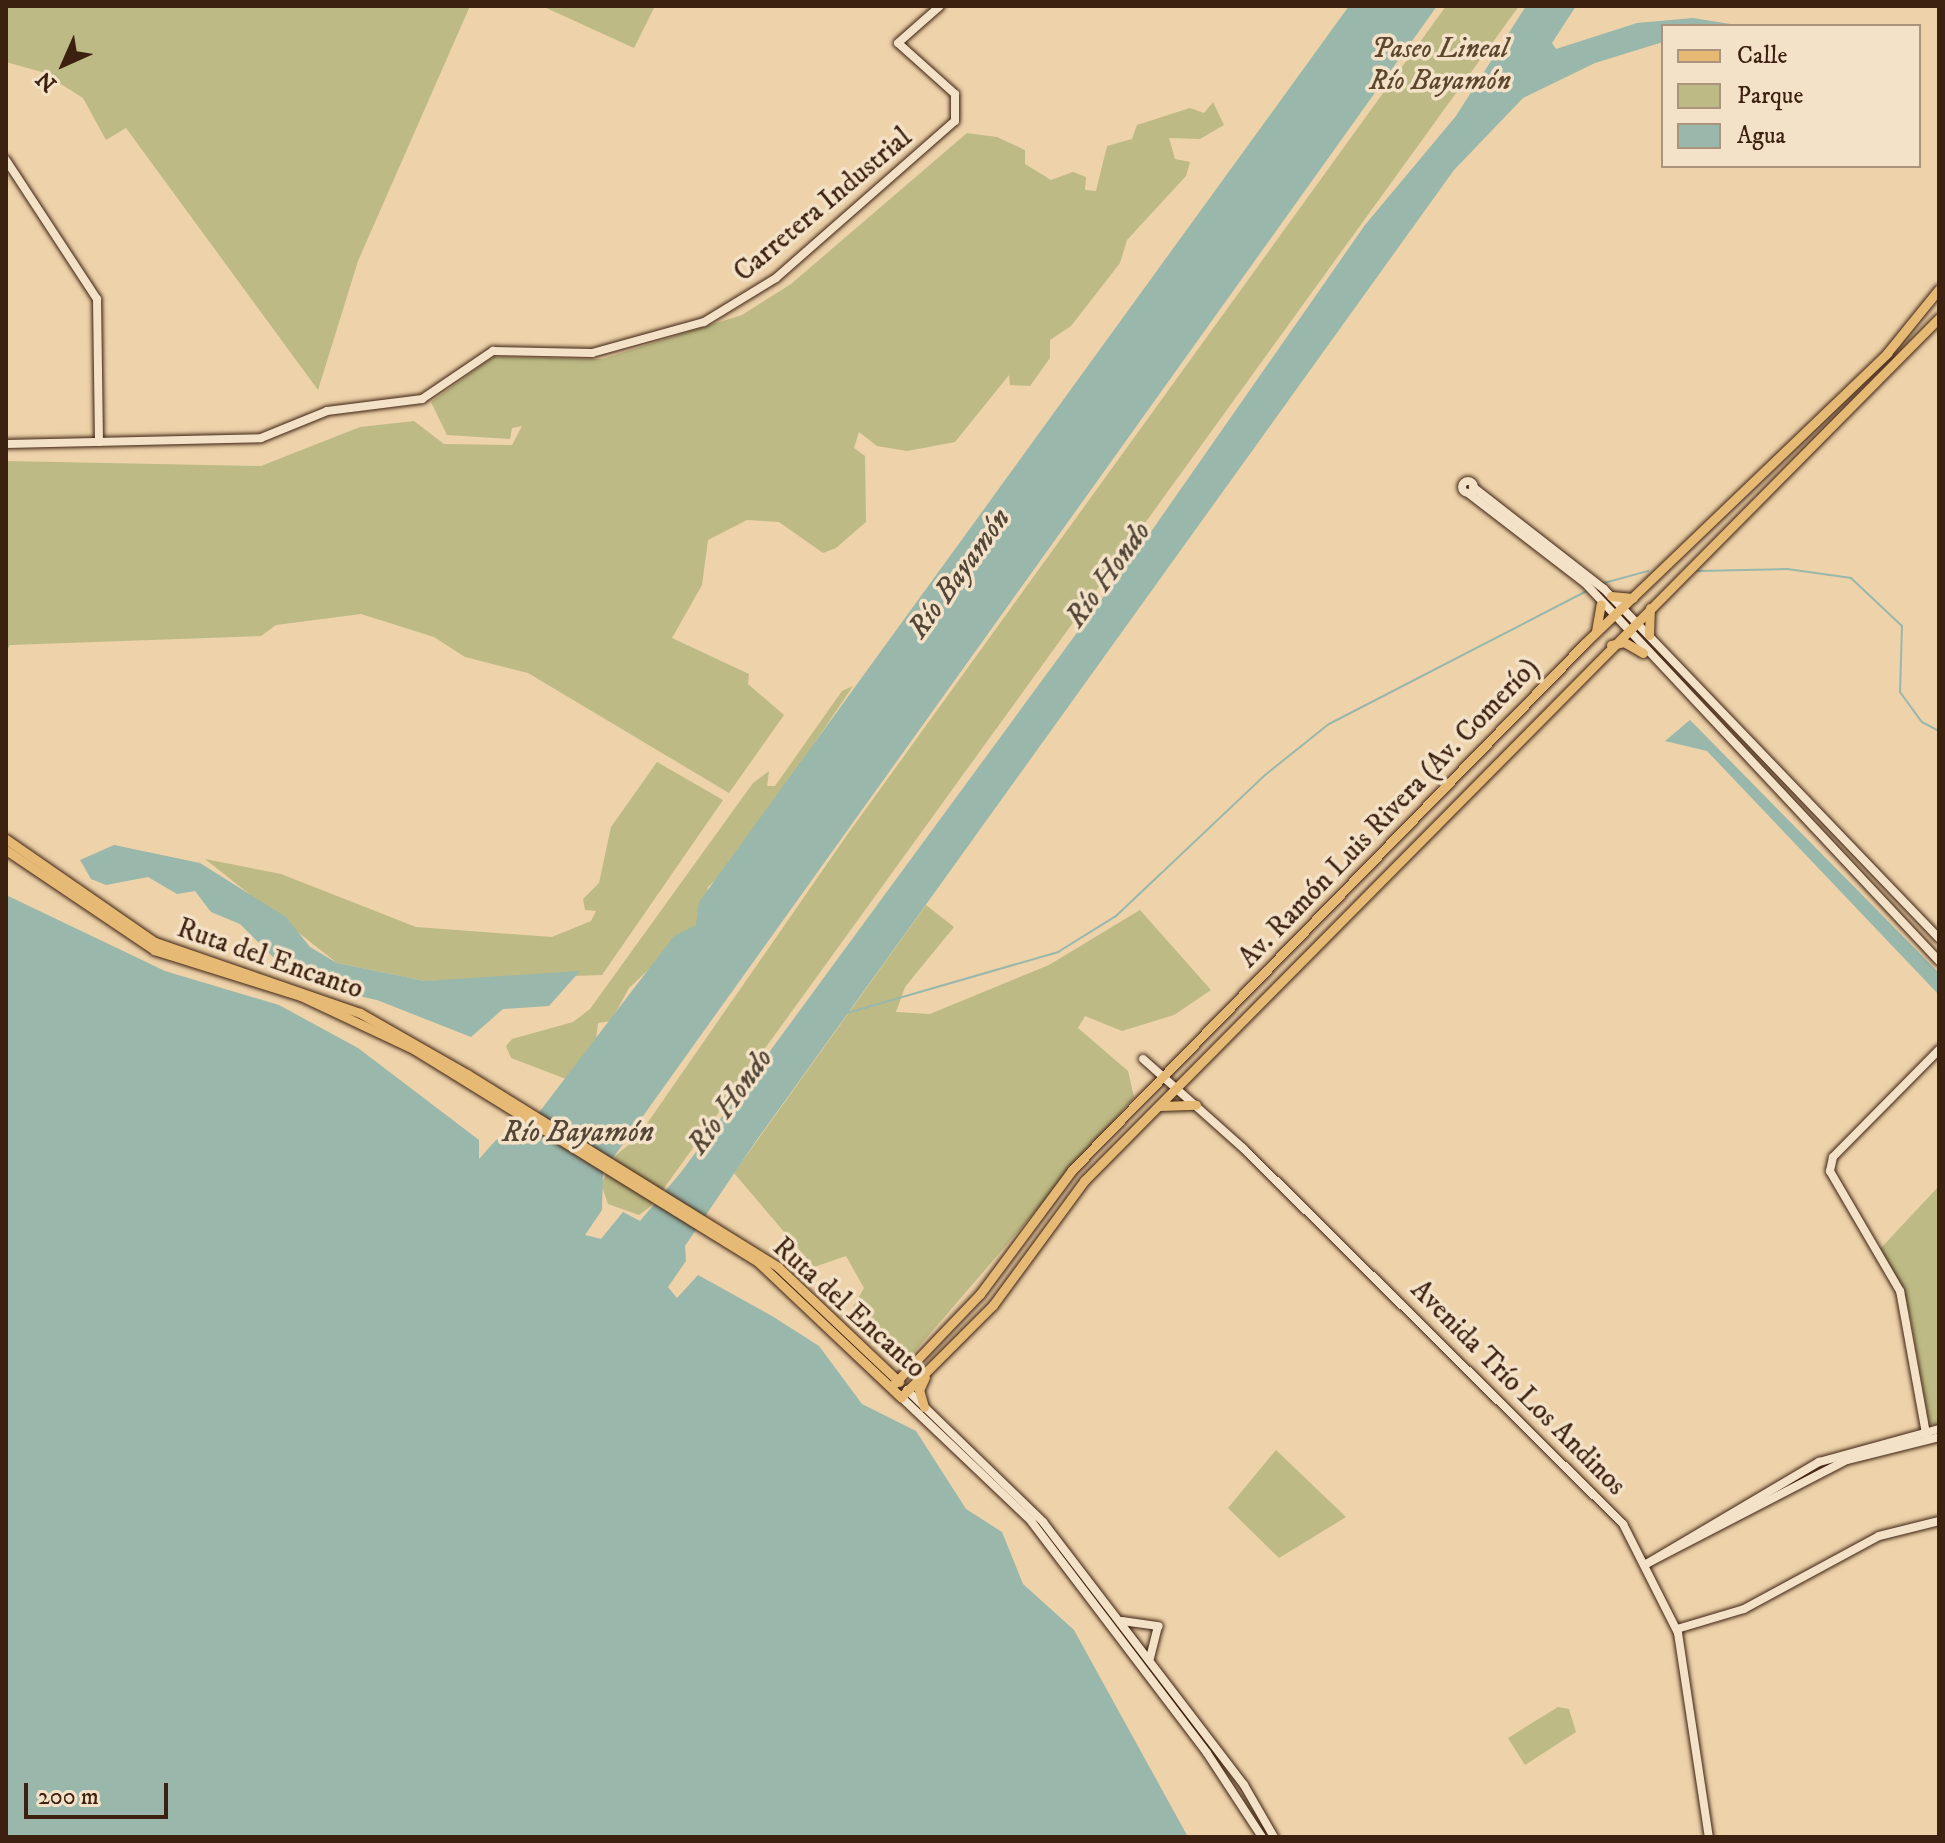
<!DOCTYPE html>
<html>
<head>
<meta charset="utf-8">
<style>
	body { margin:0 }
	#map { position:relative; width:1945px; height:1843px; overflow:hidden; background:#edd2aa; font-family:"IM FELL DW Pica",serif }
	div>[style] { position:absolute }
	.green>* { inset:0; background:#bdba85 }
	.water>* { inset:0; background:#99b7ab }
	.stream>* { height:2px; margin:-1px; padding:0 1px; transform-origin:1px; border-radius:1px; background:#99b7ab }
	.roads { filter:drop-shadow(0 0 2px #3c2010) drop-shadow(0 0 2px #3c2010) }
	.secondary>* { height:8px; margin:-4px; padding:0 4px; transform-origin:4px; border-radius:4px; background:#f3e2c8 }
	.secondary>.ring { margin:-4px; padding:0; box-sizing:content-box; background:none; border:8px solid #f3e2c8; border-radius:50% }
	.primary>* { height:9px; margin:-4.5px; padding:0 4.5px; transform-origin:4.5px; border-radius:4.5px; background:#e6b975 }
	span { translate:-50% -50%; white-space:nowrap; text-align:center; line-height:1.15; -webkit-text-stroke:7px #f3e2c8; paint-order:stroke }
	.park-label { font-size:28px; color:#5c462d; font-style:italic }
	.street-label { font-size:28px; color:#3c2010 }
	.water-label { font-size:30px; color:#534637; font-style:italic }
	.frame { position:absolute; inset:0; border:8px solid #3c2010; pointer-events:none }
	.legend { position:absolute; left:1661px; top:24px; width:260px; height:144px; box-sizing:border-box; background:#f3e2c8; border:2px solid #aa947e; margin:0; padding:10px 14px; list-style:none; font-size:24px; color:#3c2010 }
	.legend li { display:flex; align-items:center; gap:16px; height:40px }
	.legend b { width:40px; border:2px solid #aa947e }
	.north { position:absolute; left:24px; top:24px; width:80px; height:80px; -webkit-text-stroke:6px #f3e2c8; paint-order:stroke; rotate:225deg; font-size:22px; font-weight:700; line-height:32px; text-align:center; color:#3c2010 }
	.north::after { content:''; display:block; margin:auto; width:28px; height:36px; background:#3c2010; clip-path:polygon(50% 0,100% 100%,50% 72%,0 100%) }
	.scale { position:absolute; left:24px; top:1783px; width:144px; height:36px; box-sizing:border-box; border:4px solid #3c2010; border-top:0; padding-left:10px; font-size:24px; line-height:28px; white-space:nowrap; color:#3c2010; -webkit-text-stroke:6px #f3e2c8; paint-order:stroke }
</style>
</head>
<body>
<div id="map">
	<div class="green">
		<i style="clip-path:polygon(6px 6px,470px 6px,358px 261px,318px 390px,126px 128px,106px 140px,83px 98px,42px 72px,6px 62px)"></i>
		<i style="clip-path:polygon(542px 6px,655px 6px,634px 48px)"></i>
		<i style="clip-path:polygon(1446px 6px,1519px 6px,651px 1206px,639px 1215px,608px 1204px,601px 1184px,616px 1155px,637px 1138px,847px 835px)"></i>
		<i style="clip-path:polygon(1213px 102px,1224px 125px,1200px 139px,1169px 138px,1175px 159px,1190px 162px,1186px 176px,1127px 240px,1120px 263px,1071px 326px,1050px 340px,1050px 358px,1030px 386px,1010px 385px,1009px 375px,955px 442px,907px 451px,877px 446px,859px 432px,854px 448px,865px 456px,866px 522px,836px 548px,823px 553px,779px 522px,747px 520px,708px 540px,702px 585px,672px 638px,749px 674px,748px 684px,784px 715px,729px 793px,528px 673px,465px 657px,434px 637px,361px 614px,276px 625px,261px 636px,10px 645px,6px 652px,6px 461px,261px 466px,360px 427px,414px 421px,444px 444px,512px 445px,522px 426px,512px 428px,510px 439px,447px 435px,431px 402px,493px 357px,602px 359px,742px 315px,791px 284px,967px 133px,997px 137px,1025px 150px,1025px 164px,1051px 180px,1073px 172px,1086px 177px,1085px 190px,1096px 191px,1107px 146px,1132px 139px,1137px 125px,1190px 108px,1204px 113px)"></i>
		<i style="clip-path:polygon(853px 686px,734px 862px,708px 887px,702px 919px,629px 988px,611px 1021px,598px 1023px,596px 1039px,566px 1079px,511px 1058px,506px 1046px,512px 1039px,573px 1022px,590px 1009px,753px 783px,769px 771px,767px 786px,775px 786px,842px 691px)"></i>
		<i style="clip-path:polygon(657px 762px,723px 800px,602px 975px,425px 981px,337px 963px,205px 859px,281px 874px,416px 927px,552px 937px,591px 921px,596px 911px,585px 910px,583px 899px,599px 883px,611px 827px)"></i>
		<i style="clip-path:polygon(926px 905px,954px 927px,905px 987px,896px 1012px,930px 1014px,1049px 965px,1140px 910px,1211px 990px,1174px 1015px,1122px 1031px,1085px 1016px,1078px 1028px,1128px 1071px,1134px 1097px,903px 1365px,887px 1357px,890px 1338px,853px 1307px,864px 1288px,846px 1256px,814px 1267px,734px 1173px)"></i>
		<i style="clip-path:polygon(1939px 1186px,1939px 1427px,1929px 1423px,1910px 1315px,1880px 1249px)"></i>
		<i style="clip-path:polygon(1276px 1450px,1346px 1517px,1279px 1558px,1228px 1508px)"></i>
		<i style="clip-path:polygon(1558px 1707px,1569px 1709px,1576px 1732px,1525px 1765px,1508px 1738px)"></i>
	</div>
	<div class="water">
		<i style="clip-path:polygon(1349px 6px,1437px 6px,603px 1172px,602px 1210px,585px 1235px,601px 1239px,623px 1212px,640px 1221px,682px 1171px,1148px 536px,1365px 225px,1456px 116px,1526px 6px,1576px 6px,1552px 43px,1556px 49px,1637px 23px,1693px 18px,1743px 26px,1663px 26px,1663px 42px,1595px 63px,1523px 98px,1454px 170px,756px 1141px,685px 1246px,686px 1261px,668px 1287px,677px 1298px,698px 1275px,772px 1316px,819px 1346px,862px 1404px,916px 1431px,966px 1509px,1002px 1532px,1023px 1584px,1074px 1630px,1188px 1837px,6px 1837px,6px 895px,165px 971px,279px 1005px,358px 1048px,479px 1140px,479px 1159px,496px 1140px,524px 1132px,674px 936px,696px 925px,699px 902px)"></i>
		<i style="clip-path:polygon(1690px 720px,1939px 973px,1939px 995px,1707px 751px,1665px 741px)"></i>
		<i style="clip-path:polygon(114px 845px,200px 863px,286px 917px,310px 947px,337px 963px,425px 981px,580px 971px,549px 1006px,503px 1009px,471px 1037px,377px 1000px,322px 988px,277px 961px,240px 924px,211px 912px,195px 891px,177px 894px,148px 877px,106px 885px,91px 879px,80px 860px)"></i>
	</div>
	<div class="stream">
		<i style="left:1698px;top:571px;width:89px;rotate:-1.3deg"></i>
		<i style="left:1787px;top:569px;width:65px;rotate:8deg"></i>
		<i style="left:1851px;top:578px;width:70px;rotate:43.3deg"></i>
		<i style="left:1902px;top:626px;width:66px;rotate:91.7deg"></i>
		<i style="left:1900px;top:692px;width:37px;rotate:54deg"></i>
		<i style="left:1922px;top:722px;width:19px;rotate:28deg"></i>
		<i style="left:1604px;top:583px;width:46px;rotate:-15.3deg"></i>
		<i style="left:847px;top:1013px;width:220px;rotate:-16.1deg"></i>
		<i style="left:1058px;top:952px;width:68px;rotate:-31.8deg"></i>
		<i style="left:1116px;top:916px;width:205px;rotate:-43.4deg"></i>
		<i style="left:1265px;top:775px;width:82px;rotate:-38.6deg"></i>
		<i style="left:1329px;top:724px;width:290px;rotate:-27.3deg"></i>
	</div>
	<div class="roads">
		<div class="secondary">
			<i style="left:6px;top:160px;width:166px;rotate:56.8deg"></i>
			<i style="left:97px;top:299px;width:143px;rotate:89.2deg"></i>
			<i style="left:6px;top:444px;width:255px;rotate:-1.3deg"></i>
			<i style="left:261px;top:438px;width:71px;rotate:-22.2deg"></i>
			<i style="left:327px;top:411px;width:96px;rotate:-7.2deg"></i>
			<i style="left:422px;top:399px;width:86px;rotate:-34.1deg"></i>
			<i style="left:493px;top:351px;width:99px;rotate:1.2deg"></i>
			<i style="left:592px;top:353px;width:116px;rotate:-15.5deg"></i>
			<i style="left:704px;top:322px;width:84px;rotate:-31.4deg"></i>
			<i style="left:776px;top:278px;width:238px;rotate:-41.3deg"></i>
			<i style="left:955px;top:121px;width:27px;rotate:-90deg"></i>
			<i style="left:955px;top:94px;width:76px;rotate:-138.2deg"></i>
			<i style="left:898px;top:43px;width:56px;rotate:-41.4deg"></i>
			<i class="ring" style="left:1462px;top:481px;width:4px;height:4px"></i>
			<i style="left:1473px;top:487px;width:166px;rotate:37.9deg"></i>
			<i style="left:1604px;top:589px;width:484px;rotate:46.2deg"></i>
			<i style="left:1468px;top:493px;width:148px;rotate:37.6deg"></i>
			<i style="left:1585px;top:583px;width:518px;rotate:46.88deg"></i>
			<i style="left:1143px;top:1059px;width:134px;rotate:41.7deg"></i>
			<i style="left:1243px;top:1148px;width:535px;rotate:44.7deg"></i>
			<i style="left:1623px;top:1524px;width:122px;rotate:63.2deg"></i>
			<i style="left:1678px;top:1633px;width:206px;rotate:81.4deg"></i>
			<i style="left:907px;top:1390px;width:190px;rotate:44.1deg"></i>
			<i style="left:1043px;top:1522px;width:331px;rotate:52.6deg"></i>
			<i style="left:1244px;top:1785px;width:60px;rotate:60deg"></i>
			<i style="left:901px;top:1397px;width:180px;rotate:43.6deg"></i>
			<i style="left:1031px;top:1521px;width:291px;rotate:52.8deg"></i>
			<i style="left:1207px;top:1753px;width:100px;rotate:56.8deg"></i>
			<i style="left:1927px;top:1439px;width:150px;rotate:-100.3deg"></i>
			<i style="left:1900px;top:1291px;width:139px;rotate:-120.3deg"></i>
			<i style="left:1830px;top:1171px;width:14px;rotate:-78deg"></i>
			<i style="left:1833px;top:1157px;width:151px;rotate:-45.3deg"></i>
			<i style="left:1648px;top:1563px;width:199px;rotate:-30.6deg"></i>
			<i style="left:1819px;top:1462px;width:124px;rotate:-15.4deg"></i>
			<i style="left:1648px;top:1563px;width:224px;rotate:-27.4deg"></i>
			<i style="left:1847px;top:1460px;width:95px;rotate:-14deg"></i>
			<i style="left:1122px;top:1621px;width:37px;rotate:8deg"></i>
			<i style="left:1677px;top:1629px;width:70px;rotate:-16.6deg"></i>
			<i style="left:1744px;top:1609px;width:153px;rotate:-28.4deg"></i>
			<i style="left:1879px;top:1536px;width:62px;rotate:-14deg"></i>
			<i style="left:1150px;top:1658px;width:32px;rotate:-76deg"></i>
		</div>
		<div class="primary">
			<i style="left:1611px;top:596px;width:22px;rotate:5deg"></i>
			<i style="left:1596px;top:631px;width:27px;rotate:-80deg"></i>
			<i style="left:1649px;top:635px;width:27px;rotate:-88deg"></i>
			<i style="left:1611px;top:645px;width:13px;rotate:-13deg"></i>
			<i style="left:1624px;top:642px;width:22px;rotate:30deg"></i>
			<i style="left:6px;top:839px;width:181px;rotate:34.7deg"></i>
			<i style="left:155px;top:942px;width:217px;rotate:19.1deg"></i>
			<i style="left:360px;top:1013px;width:123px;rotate:29.7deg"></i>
			<i style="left:467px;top:1074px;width:366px;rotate:31.8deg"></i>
			<i style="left:778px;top:1267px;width:167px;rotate:43.5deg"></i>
			<i style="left:6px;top:850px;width:179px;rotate:34deg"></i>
			<i style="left:154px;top:950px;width:154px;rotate:17.4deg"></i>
			<i style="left:301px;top:996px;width:126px;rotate:25.3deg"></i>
			<i style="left:415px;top:1050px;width:403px;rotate:31.7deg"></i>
			<i style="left:758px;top:1262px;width:197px;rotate:43.4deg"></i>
			<i style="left:901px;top:1397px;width:130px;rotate:-45deg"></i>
			<i style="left:993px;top:1305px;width:154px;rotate:-53.7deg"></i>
			<i style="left:1084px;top:1181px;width:1215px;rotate:-45.27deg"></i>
			<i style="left:1160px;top:1106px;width:36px;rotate:-2deg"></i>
			<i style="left:891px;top:1387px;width:129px;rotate:-46.3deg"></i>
			<i style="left:980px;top:1294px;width:154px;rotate:-53.4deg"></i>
			<i style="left:1072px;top:1170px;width:735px;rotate:-45.77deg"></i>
			<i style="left:1585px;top:643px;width:419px;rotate:-43.8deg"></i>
			<i style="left:1887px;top:353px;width:82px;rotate:-50.9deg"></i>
			<i style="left:924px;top:1407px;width:18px;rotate:-106deg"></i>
			<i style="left:919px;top:1390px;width:14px;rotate:-65deg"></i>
		</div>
	</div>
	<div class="park-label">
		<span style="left:1440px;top:65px">Paseo Lineal<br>Río Bayamón</span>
	</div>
	<div class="street-label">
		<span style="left:823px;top:205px;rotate:-40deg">Carretera Industrial</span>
		<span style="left:1389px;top:813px;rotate:-46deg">Av. Ramón Luis Rivera (Av. Comerío)</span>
		<span style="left:270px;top:959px;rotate:19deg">Ruta del Encanto</span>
		<span style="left:849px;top:1308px;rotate:42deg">Ruta del Encanto</span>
		<span style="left:1518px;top:1388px;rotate:45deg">Avenida Trío Los Andinos</span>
	</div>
	<div class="water-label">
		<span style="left:960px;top:574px;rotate:-54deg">Río Bayamón</span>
		<span style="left:1109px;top:575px;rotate:-54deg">Río Hondo</span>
		<span style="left:731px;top:1102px;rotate:-54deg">Río Hondo</span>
		<span style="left:578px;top:1133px">Río Bayamón</span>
	</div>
	<div class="frame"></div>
	<ul class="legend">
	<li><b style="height:10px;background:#e6b975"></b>Calle</li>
	<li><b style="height:22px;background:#bdba85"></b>Parque</li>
	<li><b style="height:22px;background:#99b7ab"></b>Agua</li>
	</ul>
	<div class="north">N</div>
	<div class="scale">200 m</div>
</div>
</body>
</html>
